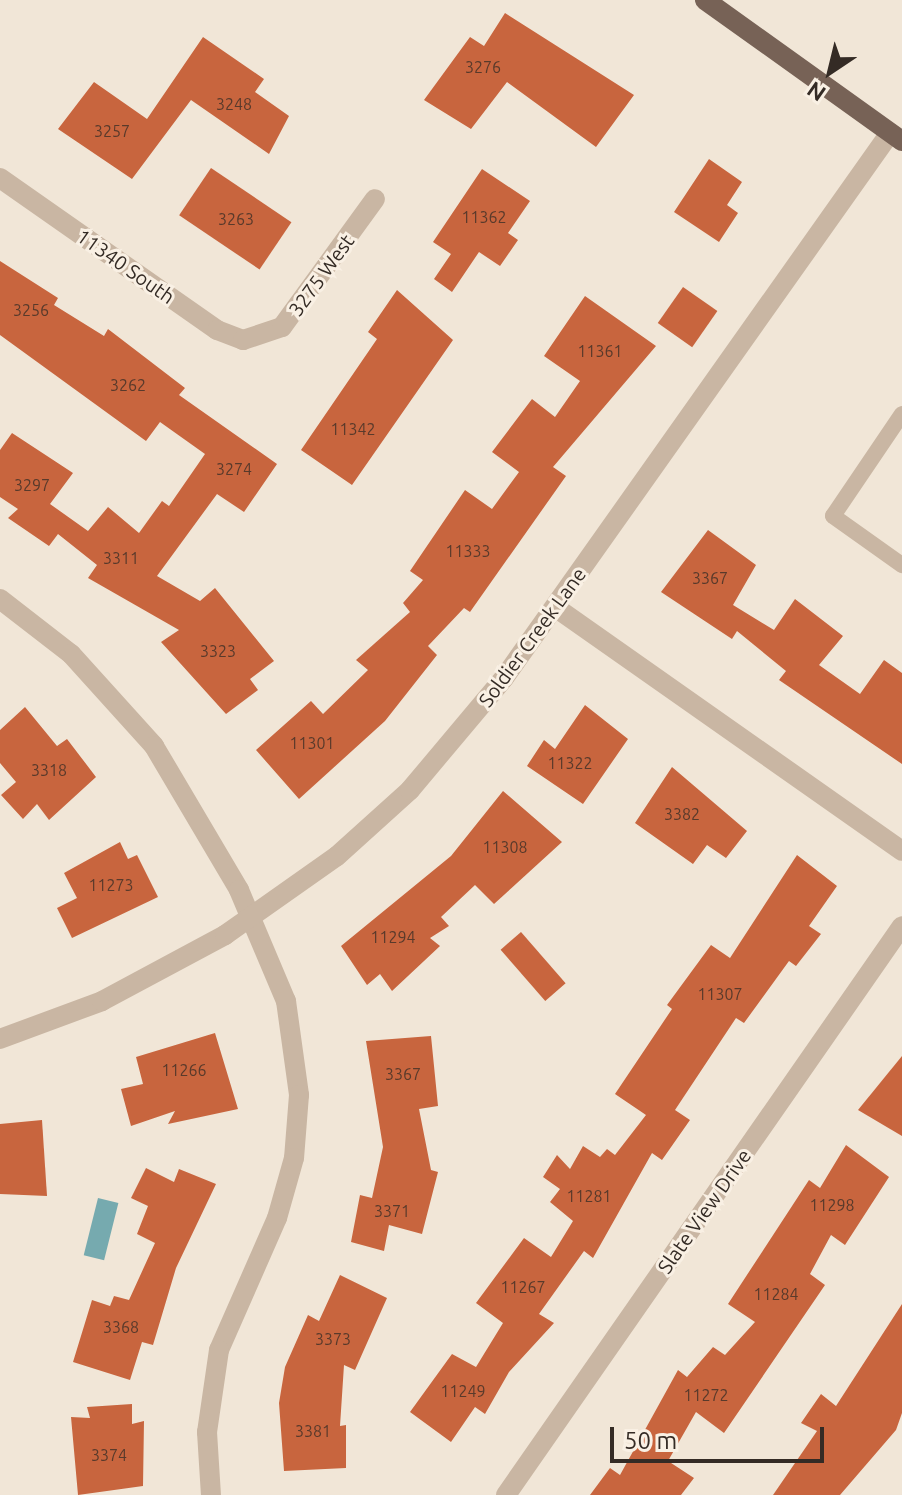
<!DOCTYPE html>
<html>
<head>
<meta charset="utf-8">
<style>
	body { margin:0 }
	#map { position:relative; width:902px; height:1495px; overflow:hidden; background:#f1e6d7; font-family:Ubuntu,sans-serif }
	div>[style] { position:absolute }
	.water>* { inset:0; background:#76aaaf; transform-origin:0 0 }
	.building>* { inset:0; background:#c8653e; transform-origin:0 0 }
	.lane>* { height:16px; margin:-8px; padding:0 8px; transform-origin:8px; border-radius:8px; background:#c9b6a3 }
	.street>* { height:20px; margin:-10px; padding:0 10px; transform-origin:10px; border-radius:10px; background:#c9b6a3 }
	.primary>* { height:20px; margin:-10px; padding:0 10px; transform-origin:10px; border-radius:10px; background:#776256 }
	span { translate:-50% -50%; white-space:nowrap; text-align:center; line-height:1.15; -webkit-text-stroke:6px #f9f0e4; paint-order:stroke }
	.number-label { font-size:16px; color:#593a2b }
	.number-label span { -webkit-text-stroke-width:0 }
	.street-label { font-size:20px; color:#342b25 }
	.north { position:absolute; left:790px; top:32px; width:80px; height:80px; -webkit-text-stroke:6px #f9f0e4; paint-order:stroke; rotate:215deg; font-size:22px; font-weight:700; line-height:32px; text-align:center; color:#342b25 }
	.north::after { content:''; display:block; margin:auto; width:28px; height:36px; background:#342b25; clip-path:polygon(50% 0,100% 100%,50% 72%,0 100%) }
	.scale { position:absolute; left:610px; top:1427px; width:214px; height:36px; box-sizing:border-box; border:4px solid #342b25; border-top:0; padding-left:10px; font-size:24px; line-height:28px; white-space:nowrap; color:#342b25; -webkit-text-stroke:6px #f9f0e4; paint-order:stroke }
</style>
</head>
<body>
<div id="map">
	<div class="water">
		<i style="left:98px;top:1198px;width:21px;height:59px;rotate:14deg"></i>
	</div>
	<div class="building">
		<i style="clip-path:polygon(505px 13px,634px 95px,596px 147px,507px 82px,471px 129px,424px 100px,470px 37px,484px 46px)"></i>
		<i style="clip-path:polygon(203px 37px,264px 79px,255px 92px,289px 116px,269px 154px,191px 100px,132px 179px,58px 129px,94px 82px,147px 119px)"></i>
		<i style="clip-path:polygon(709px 159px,742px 182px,727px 205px,738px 213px,719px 242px,674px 212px)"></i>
		<i style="left:211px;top:168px;width:97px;height:57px;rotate:34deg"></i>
		<i style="clip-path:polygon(482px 169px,530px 201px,508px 233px,518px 240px,500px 266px,479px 252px,452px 292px,434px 279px,451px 254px,433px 242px)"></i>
		<i style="clip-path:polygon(0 261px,58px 298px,54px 305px,104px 336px,108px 329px,185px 388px,179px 395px,277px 464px,244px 512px,217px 494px,157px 576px,200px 601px,215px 588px,274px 661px,250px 679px,258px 690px,226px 714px,161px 642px,179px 630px,88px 578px,97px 565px,58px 534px,49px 546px,8px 518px,18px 509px,0 497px,0 450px,12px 433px,73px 473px,50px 504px,88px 531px,108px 507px,139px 533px,162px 501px,169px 506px,205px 454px,160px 422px,146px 441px,0 335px)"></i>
		<i style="left:683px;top:287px;width:42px;height:44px;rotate:35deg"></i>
		<i style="clip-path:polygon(397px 290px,453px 340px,352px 485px,301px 450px,377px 339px,368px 332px)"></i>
		<i style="clip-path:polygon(585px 296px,656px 346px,553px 467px,566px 476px,470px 612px,464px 608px,428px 646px,437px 655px,385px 721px,299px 799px,256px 750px,311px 701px,323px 714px,368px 670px,356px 660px,410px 612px,403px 603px,423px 580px,410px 571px,465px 490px,492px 509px,519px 472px,492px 452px,532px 399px,555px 417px,580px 381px,544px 356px)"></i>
		<i style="clip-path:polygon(708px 530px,756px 565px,733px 605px,774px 630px,795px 599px,843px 636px,819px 665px,860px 694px,884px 660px,902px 673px,902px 764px,779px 680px,786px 671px,737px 631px,732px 639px,661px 592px)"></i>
		<i style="clip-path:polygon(585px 705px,628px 739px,583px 804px,527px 766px,544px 740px,555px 749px)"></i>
		<i style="clip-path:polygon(25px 707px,57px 746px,67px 739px,96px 777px,49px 820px,37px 804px,23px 819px,1px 795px,16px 782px,0 763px,0 730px)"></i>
		<i style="clip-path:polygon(672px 767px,747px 831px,726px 858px,707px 845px,693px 864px,635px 823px)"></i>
		<i style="clip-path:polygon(503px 791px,562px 842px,494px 904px,475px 885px,441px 917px,449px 926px,430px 938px,440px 946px,392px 991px,380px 974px,367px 985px,341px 946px,451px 856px)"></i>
		<i style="clip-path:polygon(120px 842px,128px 859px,137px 855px,158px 897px,72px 938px,57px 908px,77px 898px,64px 873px)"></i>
		<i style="clip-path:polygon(797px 855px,837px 886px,809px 926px,821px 934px,796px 966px,789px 961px,744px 1023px,736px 1018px,675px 1110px,690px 1120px,662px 1160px,652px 1153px,593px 1258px,584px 1251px,539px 1314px,554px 1323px,509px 1372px,485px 1414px,475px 1407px,451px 1442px,410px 1412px,452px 1354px,476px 1367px,503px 1323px,476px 1303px,524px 1238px,551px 1257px,573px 1221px,550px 1202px,560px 1189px,543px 1177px,557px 1155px,570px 1169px,583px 1146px,600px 1157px,607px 1149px,615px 1155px,646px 1115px,615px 1094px,672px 1009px,667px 1005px,711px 945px,730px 958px)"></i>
		<i style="left:521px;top:932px;width:68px;height:27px;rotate:49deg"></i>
		<i style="clip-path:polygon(215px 1033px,238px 1109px,168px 1124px,175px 1111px,131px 1126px,121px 1089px,143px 1084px,136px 1057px)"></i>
		<i style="clip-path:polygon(431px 1036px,438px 1106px,419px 1109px,431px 1170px,438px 1172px,422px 1234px,389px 1225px,384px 1251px,351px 1242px,360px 1195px,372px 1198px,383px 1147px,366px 1041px)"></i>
		<i style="clip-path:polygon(902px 1056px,902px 1136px,858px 1110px)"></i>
		<i style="clip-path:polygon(42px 1120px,47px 1196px,0 1194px,0 1124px)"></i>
		<i style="clip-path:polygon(846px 1145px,889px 1177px,845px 1245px,831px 1235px,810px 1274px,825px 1285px,724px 1433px,696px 1412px,668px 1461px,694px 1478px,681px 1495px,590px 1495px,610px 1468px,620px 1475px,678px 1370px,687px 1377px,713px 1347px,725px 1355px,755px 1322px,728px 1304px,809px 1180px,820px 1188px)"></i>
		<i style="clip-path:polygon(146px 1168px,174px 1182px,179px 1169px,216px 1184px,176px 1268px,153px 1345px,142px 1342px,130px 1380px,73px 1362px,92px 1300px,110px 1306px,114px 1296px,129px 1300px,155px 1243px,137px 1234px,148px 1206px,131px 1198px)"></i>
		<i style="clip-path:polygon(340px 1275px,387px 1298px,355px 1370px,344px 1365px,340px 1426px,346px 1425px,346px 1468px,284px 1471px,279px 1403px,285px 1367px,308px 1315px,319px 1321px)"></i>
		<i style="clip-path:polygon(902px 1304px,902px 1413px,896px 1430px,840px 1495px,773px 1495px,817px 1431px,801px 1423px,821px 1394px,836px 1406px)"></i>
		<i style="clip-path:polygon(132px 1404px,132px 1424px,144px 1421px,143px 1486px,78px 1495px,71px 1417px,90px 1418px,87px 1407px)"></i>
	</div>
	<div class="lane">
		<i style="left:902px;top:414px;width:123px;rotate:124.1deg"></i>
		<i style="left:833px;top:516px;width:85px;rotate:35.4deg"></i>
	</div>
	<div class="street">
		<i style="left:0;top:178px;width:265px;rotate:35deg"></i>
		<i style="left:217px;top:330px;width:28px;rotate:21deg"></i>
		<i style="left:243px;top:340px;width:41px;rotate:-18.4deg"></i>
		<i style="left:282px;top:327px;width:158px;rotate:-54deg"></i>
		<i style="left:0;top:599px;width:90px;rotate:37.8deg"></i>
		<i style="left:71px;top:654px;width:124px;rotate:47.9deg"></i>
		<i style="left:154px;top:746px;width:167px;rotate:59.4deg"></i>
		<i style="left:239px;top:890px;width:121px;rotate:67.1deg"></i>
		<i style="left:286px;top:1001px;width:95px;rotate:82.1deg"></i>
		<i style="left:299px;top:1095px;width:63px;rotate:94.5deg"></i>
		<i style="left:294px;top:1158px;width:62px;rotate:105.8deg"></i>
		<i style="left:277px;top:1218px;width:144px;rotate:113.7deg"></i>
		<i style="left:219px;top:1350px;width:83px;rotate:98.3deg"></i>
		<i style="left:207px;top:1432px;width:63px;rotate:86.4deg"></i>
		<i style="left:555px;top:607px;width:424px;rotate:35.1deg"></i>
		<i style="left:0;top:1039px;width:109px;rotate:-20.4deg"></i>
		<i style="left:102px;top:1001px;width:140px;rotate:-28.2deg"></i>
		<i style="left:225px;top:935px;width:137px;rotate:-35.2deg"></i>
		<i style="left:337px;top:856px;width:98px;rotate:-42.1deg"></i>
		<i style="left:410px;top:790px;width:146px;rotate:-50deg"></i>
		<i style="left:504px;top:678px;width:668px;rotate:-54.69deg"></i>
		<i style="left:506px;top:1495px;width:693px;rotate:-55.16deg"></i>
	</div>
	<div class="primary">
		<i style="left:705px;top:0;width:242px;rotate:35.6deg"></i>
	</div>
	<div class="number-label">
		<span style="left:483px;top:67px">3276</span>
		<span style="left:234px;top:104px">3248</span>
		<span style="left:112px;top:131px">3257</span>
		<span style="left:484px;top:217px">11362</span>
		<span style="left:236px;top:219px">3263</span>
		<span style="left:31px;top:310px">3256</span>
		<span style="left:600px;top:351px">11361</span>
		<span style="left:128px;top:385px">3262</span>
		<span style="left:353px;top:429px">11342</span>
		<span style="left:234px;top:469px">3274</span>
		<span style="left:32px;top:485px">3297</span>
		<span style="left:468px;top:551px">11333</span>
		<span style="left:121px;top:558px">3311</span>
		<span style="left:710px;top:578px">3367</span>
		<span style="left:218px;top:651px">3323</span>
		<span style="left:312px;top:743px">11301</span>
		<span style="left:570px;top:763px">11322</span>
		<span style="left:49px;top:770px">3318</span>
		<span style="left:682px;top:814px">3382</span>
		<span style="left:505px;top:847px">11308</span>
		<span style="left:111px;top:885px">11273</span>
		<span style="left:393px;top:937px">11294</span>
		<span style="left:720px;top:994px">11307</span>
		<span style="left:184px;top:1070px">11266</span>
		<span style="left:403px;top:1074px">3367</span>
		<span style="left:589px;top:1196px">11281</span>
		<span style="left:832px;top:1205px">11298</span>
		<span style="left:392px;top:1211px">3371</span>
		<span style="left:523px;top:1287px">11267</span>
		<span style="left:776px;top:1294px">11284</span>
		<span style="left:121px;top:1327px">3368</span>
		<span style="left:333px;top:1339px">3373</span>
		<span style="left:463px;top:1391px">11249</span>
		<span style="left:706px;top:1395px">11272</span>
		<span style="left:313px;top:1431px">3381</span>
		<span style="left:109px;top:1455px">3374</span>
	</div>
	<div class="street-label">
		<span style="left:126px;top:266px;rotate:35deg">11340 South</span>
		<span style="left:321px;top:275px;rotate:-54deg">3275 West</span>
		<span style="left:532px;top:637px;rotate:-54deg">Soldier Creek Lane</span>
		<span style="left:704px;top:1211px;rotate:-55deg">Slate View Drive</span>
	</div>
	<div class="north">N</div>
	<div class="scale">50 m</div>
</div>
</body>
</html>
